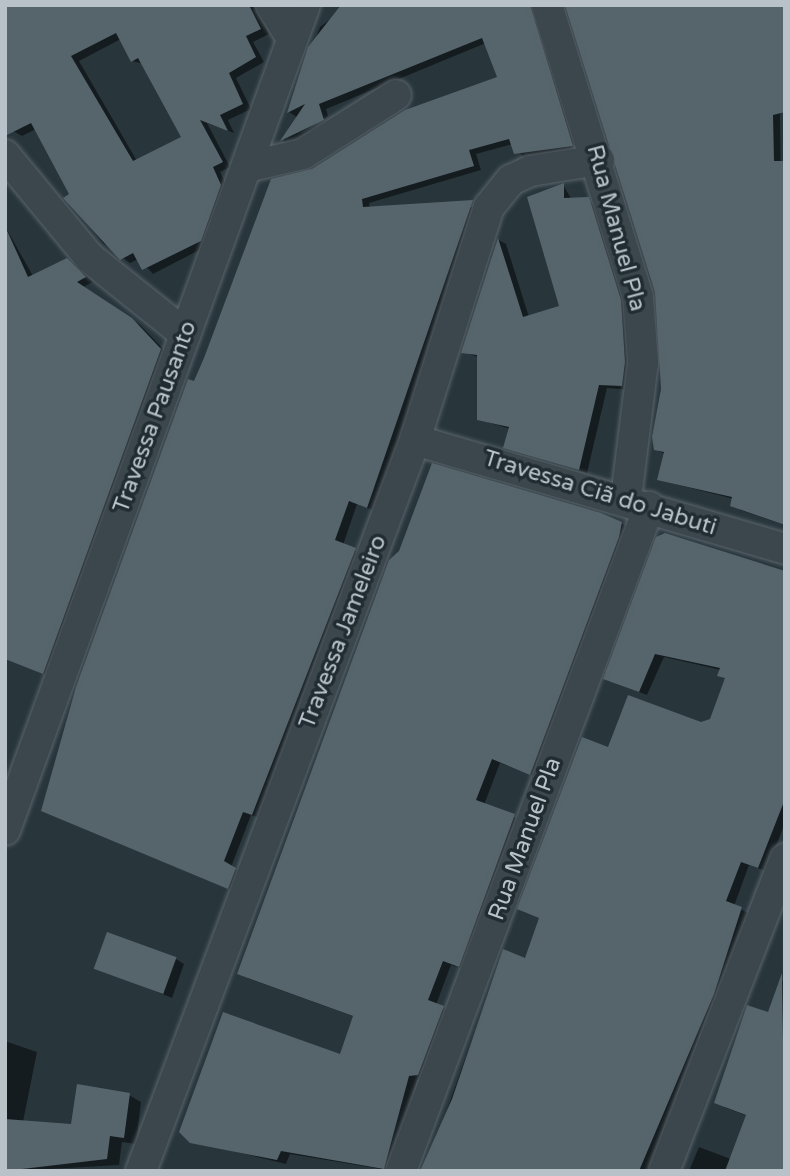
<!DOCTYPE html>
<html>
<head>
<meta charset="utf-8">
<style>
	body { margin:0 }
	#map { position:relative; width:790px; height:1176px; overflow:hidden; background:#28363c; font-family:"Varela Round",sans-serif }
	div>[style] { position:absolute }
	.shadow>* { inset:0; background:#0007 }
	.building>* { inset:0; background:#56656c; transform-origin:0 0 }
	.roads { filter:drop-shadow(0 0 2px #5a656b) drop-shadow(0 0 2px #5a656b) }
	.minor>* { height:30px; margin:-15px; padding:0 15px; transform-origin:15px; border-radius:15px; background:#3c474d }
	span { translate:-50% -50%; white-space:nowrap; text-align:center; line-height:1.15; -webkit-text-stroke:7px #212c32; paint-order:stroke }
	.street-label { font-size:23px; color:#b8c2c8 }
	.frame { position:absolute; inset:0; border:7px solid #b8c2c8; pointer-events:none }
</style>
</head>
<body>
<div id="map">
	<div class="shadow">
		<i style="clip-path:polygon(evenodd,5px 5px,255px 5px,269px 34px,253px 42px,264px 62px,236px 78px,251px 109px,228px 120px,234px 133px,207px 123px,230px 167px,220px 172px,229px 191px,209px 245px,153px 274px,139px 259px,130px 263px,104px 244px,66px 198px,72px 195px,36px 129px,22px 136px,13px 131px,5px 5px,121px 39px,132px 61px,144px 64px,183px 137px,137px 161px,79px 61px,121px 39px)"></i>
		<i style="clip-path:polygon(349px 5px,540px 5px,580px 150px,523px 157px,513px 144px,476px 154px,481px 170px,369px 203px,370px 209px,480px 207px,375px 511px,357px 504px,343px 545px,363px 554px,260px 818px,251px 815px,231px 867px,243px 874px,236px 892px,51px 814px,195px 383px,313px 171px,500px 78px,486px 43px,326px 109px,328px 116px,297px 135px,330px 119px,331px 124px,289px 145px,283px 141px,298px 118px,289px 112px,320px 27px)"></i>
		<i style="clip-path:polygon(785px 5px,780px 118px,785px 525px,740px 510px,734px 499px,659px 480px,665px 454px,655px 449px,662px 389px,657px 292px)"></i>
		<i style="clip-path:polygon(563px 185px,572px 200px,596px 204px,628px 306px,630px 390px,607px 388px,587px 473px,505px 447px,510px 429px,478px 419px,478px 357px,463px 352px,499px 240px,506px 244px,529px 317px,561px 307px,529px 198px)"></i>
		<i style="clip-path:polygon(5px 226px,33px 276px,67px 260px,76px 265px,93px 282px,83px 287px,140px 325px,169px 355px,52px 677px,5px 658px)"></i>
		<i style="clip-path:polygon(621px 523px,629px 528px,539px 778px,500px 763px,484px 805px,523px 821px,467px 970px,451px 965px,436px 1005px,452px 1012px,426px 1079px,417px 1080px,393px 1171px,290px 1154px,286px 1164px,191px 1141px,341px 1056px,355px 1017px,247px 978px)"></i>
		<i style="clip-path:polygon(785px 574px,785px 823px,766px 871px,749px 865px,734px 906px,750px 914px,650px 1171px,425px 1171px,504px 951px,526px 960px,541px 918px,520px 909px,609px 749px,711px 721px,727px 679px,721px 670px,664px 657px,647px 695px,605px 679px)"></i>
		<i style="clip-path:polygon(176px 959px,184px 964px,172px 998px,95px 967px)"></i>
		<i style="clip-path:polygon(785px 976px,785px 1171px,689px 1171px,699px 1147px,731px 1159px,747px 1116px,724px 1107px)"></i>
		<i style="clip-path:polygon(5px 1041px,37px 1052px,23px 1122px,72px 1126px,129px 1095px,141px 1102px,136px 1144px,122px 1142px,119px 1165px,16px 1171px,17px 1158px,5px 1156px)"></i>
	</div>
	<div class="building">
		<i style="clip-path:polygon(evenodd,5px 5px,249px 5px,261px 29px,246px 36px,256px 57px,229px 73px,243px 104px,220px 115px,228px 131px,200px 120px,223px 162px,213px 167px,221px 185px,201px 241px,142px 270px,133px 253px,120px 260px,63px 198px,69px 194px,31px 123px,5px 136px,5px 5px,116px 33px,131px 62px,138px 58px,181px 137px,133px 161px,71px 56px,116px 33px)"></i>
		<i style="clip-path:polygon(341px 5px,530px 5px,573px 146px,514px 154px,509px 139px,469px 150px,474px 166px,362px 199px,363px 207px,473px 200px,367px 508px,349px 501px,335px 540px,356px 548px,252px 815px,243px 812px,224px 861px,236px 868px,228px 889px,41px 811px,76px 687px,188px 379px,194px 381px,204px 358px,271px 179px,312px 169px,405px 110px,497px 77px,482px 38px,319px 104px,324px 120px,280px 141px,305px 104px,287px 113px,308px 47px)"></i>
		<i style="clip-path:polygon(565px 5px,785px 5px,785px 112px,773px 115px,774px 161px,783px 161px,785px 201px,785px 525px,730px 506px,732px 497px,657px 480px,664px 452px,654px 450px,652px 437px,661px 389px,655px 292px)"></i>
		<i style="clip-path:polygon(564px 183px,564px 198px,589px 197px,621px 300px,625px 362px,622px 386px,599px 385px,579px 470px,503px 448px,509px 427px,477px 420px,477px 355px,461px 353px,498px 238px,523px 317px,559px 306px,527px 197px)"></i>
		<i style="clip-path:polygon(5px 226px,28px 277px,67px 258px,86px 277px,77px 282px,132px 318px,161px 349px,43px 674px,5px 659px)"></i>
		<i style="clip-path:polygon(432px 463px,601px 513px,622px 522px,619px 537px,530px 775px,492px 759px,476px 800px,515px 814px,459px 967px,443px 961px,428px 1000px,444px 1006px,418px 1075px,409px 1076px,384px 1169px,281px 1151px,277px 1160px,190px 1143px,179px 1132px,223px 1012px,340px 1054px,353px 1016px,237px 974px,389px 560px,399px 551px)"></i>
		<i style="clip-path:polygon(665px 533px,785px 571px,785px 799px,758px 868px,741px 862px,726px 901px,742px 907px,714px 994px,639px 1171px,420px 1171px,452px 1099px,503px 949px,525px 958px,539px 918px,517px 909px,582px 737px,608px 747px,628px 695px,701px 722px,710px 719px,725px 678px,717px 676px,720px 668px,655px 654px,639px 692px,603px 679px,656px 537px)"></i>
		<i style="left:107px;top:932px;width:74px;height:39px;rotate:20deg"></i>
		<i style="clip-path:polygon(782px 973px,785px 1171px,725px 1171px,746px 1115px,714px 1103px,747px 1005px,768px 1012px)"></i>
		<i style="clip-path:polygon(77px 1084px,130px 1093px,124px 1138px,110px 1136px,107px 1159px,5px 1171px,5px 1119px,71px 1124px)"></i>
	</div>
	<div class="roads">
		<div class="minor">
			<i style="left:271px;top:5px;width:40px;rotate:58deg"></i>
			<i style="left:547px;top:5px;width:306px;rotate:72.7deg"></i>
			<i style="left:638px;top:297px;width:65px;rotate:85.6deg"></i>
			<i style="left:643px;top:362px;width:137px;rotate:97.1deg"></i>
			<i style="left:5px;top:155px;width:134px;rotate:50.5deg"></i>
			<i style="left:90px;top:258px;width:122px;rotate:38.7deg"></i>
			<i style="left:247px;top:167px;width:57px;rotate:-13.1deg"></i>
			<i style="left:303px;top:154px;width:110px;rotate:-32.4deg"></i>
			<i style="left:415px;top:440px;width:386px;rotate:16.4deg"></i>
			<i style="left:5px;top:830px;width:878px;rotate:-70.02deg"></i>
			<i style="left:141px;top:1171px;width:781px;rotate:-69.45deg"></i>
			<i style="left:415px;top:440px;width:244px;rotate:-72.4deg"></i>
			<i style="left:489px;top:207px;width:35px;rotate:-51deg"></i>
			<i style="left:511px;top:180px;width:21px;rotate:-25deg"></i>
			<i style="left:530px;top:171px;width:70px;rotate:-9.1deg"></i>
			<i style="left:401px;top:1171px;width:709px;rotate:-69.52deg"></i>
			<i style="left:664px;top:1171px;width:335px;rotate:-68.8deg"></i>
		</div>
	</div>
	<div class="street-label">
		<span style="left:616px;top:228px;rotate:75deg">Rua Manuel Pla</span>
		<span style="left:155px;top:417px;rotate:-70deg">Travessa Pausanto</span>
		<span style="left:600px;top:493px;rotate:17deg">Travessa Ciã do Jabuti</span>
		<span style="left:343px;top:632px;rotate:-69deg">Travessa Jameleiro</span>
		<span style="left:525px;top:839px;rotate:-70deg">Rua Manuel Pla</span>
	</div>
	<div class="frame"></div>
</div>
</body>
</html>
